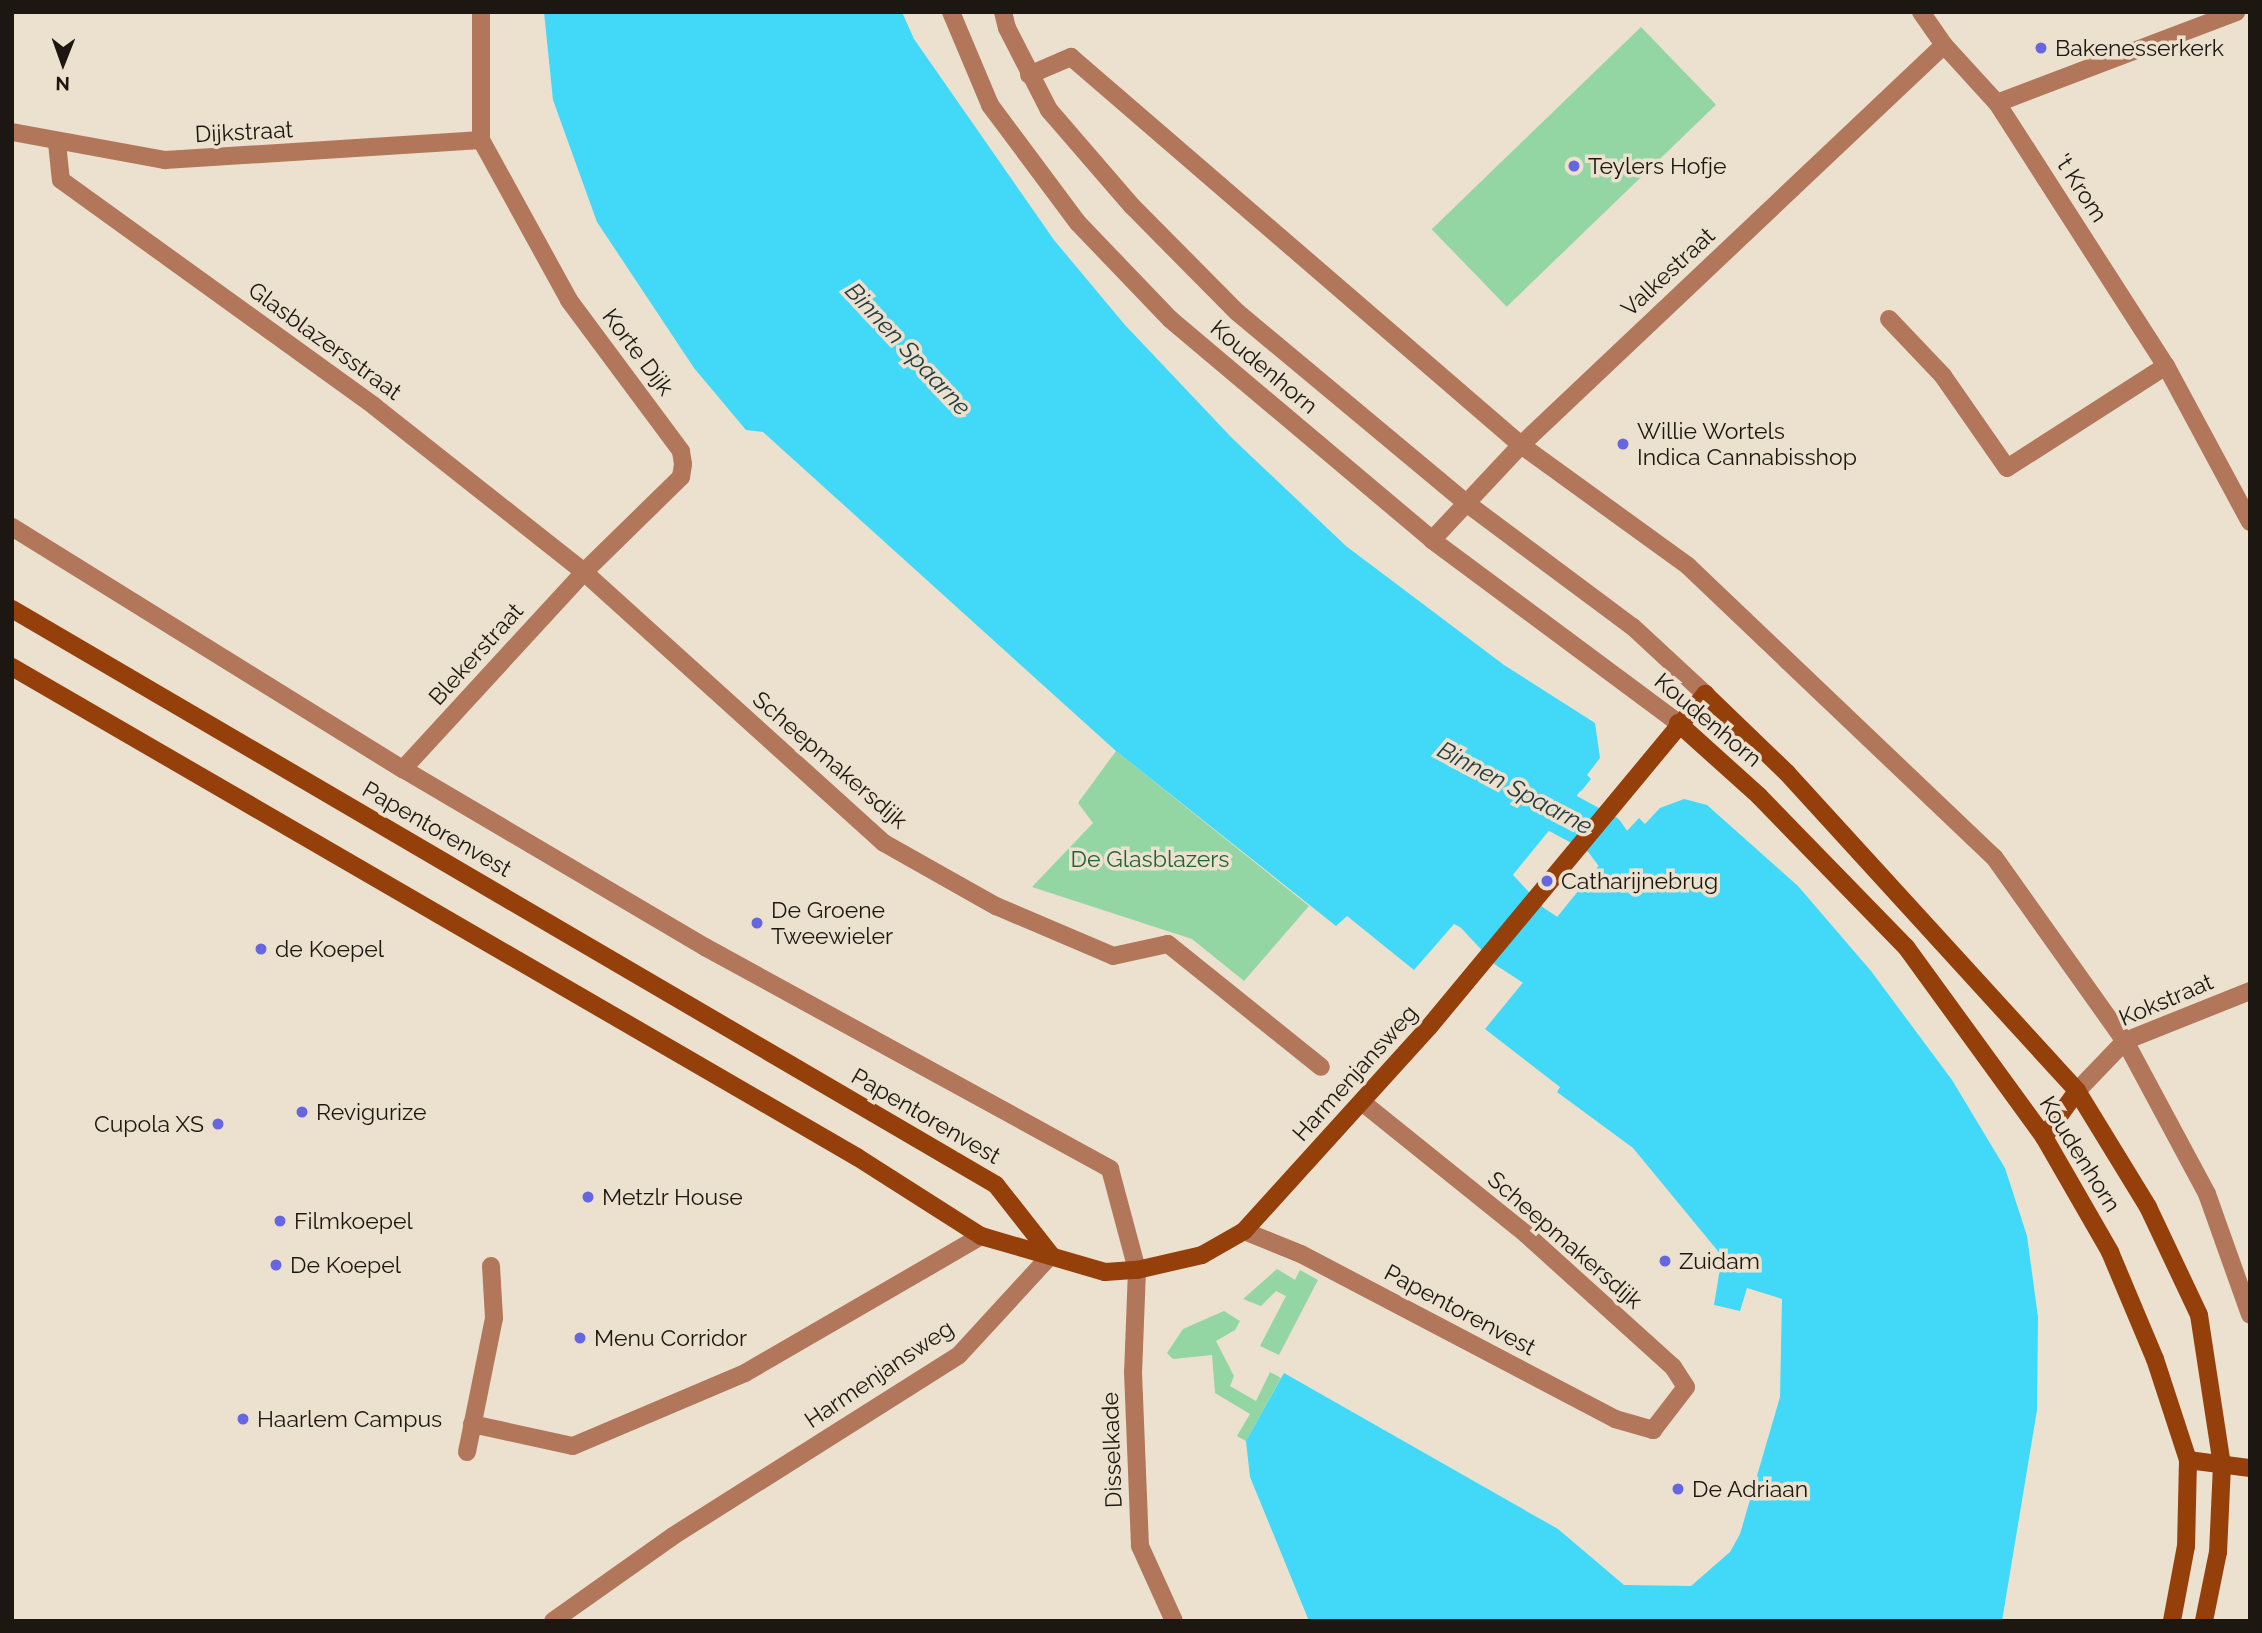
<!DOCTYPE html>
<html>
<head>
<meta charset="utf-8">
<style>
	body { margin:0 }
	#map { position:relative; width:2262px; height:1633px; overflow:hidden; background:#ece1ce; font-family:Raleway,sans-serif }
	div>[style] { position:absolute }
	.green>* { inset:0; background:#94d5a4; transform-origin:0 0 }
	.water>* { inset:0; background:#41d9f7 }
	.pier>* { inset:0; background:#ece1ce; transform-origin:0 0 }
	.canal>* { height:44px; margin:-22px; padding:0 22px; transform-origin:22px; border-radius:22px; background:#41d9f7 }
	.river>* { height:74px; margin:-37px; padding:0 37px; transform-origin:37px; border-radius:37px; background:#41d9f7 }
	.street>* { height:18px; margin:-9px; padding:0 9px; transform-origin:9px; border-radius:9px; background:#b2775b }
	.secondary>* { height:18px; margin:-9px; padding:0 9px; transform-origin:9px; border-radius:9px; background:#953f0b }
	.dots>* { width:19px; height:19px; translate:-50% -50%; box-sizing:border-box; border:4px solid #ece1ce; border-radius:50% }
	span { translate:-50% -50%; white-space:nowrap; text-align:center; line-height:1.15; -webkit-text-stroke:7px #ece1ce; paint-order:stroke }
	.poi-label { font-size:23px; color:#1c1811 }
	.left { translate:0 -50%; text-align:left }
	.right { translate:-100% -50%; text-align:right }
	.street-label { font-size:23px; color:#1c1811 }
	.park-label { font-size:23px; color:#226237 }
	.water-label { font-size:24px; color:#233b41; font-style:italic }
	.frame { position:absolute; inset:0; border:14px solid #1c1811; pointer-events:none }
	.north { position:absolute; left:28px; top:28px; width:70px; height:70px; -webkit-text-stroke:5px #ece1ce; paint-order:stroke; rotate:181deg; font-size:19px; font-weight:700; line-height:28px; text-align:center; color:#1c1811 }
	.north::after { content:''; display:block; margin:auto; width:24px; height:32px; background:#1c1811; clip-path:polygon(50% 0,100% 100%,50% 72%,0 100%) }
</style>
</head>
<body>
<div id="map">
	<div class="green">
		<i style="left:1641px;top:27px;width:108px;height:291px;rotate:46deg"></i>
		<i style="clip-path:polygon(1116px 751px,1309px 906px,1244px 981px,1192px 939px,1032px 887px,1093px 823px,1078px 803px)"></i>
		<i style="clip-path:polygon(1277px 1269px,1295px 1280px,1300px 1270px,1318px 1280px,1279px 1355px,1260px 1346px,1286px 1296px,1276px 1291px,1261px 1306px,1243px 1299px)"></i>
		<i style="clip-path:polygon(1224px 1311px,1240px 1321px,1235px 1330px,1216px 1341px,1234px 1376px,1230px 1386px,1256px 1401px,1270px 1372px,1281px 1378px,1246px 1441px,1237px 1436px,1250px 1414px,1215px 1393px,1212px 1355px,1173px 1359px,1167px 1353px,1183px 1329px)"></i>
	</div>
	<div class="water">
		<i style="clip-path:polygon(544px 12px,902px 12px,914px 39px,1054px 240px,1125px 325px,1232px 438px,1346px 546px,1504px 665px,1595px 723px,1600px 758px,1587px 775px,1591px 779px,1467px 931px,1454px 924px,1414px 970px,1347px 916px,1336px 926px,1116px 751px,763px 432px,746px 430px,694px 368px,597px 222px,553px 100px)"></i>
		<i style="clip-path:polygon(1684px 799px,1707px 805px,1798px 886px,1871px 971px,1952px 1080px,2005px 1168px,2027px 1236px,2038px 1317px,2037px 1410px,2002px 1621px,1309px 1621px,1250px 1477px,1246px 1441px,1284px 1373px,1558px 1529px,1624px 1585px,1691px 1586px,1730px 1552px,1740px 1534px,1780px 1397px,1782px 1299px,1747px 1288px,1740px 1311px,1714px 1305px,1722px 1256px,1633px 1148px,1557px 1092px,1560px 1087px,1485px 1029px,1525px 980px,1514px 970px,1627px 831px,1639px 818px,1645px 824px,1660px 808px)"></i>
	</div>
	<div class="pier">
		<i style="left:1580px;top:791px;width:4px;height:180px;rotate:34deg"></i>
		<i style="clip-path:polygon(1626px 827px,1627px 831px,1511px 969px,1512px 968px)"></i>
	</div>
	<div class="canal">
		<i style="left:1510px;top:785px;width:106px;rotate:28.3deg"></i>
		<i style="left:1603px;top:835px;width:77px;rotate:53.4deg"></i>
	</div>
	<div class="river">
		<i style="left:1420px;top:829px;width:146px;rotate:47.2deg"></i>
		<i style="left:1519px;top:936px;width:119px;rotate:33deg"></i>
	</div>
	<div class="street">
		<i style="left:951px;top:12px;width:101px;rotate:67.2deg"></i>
		<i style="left:990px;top:105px;width:147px;rotate:53.3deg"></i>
		<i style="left:1078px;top:223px;width:133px;rotate:46.2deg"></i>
		<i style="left:1170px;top:319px;width:343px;rotate:40.1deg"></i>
		<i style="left:1432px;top:540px;width:307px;rotate:36.6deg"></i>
		<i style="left:1003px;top:12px;width:16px;rotate:76deg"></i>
		<i style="left:1007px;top:28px;width:92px;rotate:62.9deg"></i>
		<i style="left:1049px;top:110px;width:127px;rotate:49.2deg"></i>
		<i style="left:1132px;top:206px;width:149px;rotate:45.3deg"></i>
		<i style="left:1237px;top:312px;width:297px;rotate:39.8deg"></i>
		<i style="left:1465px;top:502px;width:209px;rotate:36.7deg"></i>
		<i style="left:1633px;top:627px;width:98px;rotate:42.9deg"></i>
		<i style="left:1921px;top:12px;width:40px;rotate:55.1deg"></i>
		<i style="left:1944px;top:45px;width:79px;rotate:47.6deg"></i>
		<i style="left:1997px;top:103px;width:313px;rotate:57.3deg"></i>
		<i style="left:2166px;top:366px;width:177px;rotate:61.7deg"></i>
		<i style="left:1029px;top:75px;width:46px;rotate:-23.2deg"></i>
		<i style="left:1071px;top:57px;width:594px;rotate:40.77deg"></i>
		<i style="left:1521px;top:445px;width:206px;rotate:35.9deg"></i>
		<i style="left:1688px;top:566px;width:422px;rotate:43.6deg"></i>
		<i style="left:1994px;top:857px;width:226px;rotate:54.6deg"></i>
		<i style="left:2125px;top:1041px;width:174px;rotate:61.8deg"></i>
		<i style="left:2207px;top:1194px;width:128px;rotate:70.4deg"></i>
		<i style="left:1997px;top:103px;width:256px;rotate:-20.8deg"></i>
		<i style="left:12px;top:132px;width:156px;rotate:10.4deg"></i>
		<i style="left:165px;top:160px;width:317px;rotate:-3.6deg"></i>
		<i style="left:57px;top:143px;width:37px;rotate:84deg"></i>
		<i style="left:61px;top:180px;width:386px;rotate:35.8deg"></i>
		<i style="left:374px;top:406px;width:268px;rotate:38.3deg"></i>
		<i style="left:584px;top:572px;width:404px;rotate:42.1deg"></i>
		<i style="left:884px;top:843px;width:129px;rotate:29.4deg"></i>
		<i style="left:996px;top:906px;width:127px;rotate:23.1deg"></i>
		<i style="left:1113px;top:956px;width:56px;rotate:-12.3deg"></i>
		<i style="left:1168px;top:944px;width:196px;rotate:38.8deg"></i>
		<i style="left:1889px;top:319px;width:79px;rotate:46.5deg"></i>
		<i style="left:1943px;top:376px;width:112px;rotate:55.2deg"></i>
		<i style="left:2007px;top:468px;width:189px;rotate:-32.7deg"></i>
		<i style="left:12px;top:527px;width:460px;rotate:31.8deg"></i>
		<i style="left:403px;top:769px;width:351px;rotate:30.5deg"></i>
		<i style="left:705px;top:947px;width:462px;rotate:28.7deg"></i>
		<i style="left:1110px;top:1169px;width:105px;rotate:75deg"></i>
		<i style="left:1137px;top:1270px;width:102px;rotate:92.2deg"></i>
		<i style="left:1133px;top:1372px;width:174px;rotate:87.7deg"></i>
		<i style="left:1140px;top:1546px;width:82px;rotate:65.6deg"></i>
		<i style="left:1432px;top:540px;width:130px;rotate:-46.9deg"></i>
		<i style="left:1521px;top:445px;width:582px;rotate:-43.4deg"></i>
		<i style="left:403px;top:769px;width:268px;rotate:-47.4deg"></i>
		<i style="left:584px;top:572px;width:136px;rotate:-44.4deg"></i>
		<i style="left:681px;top:477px;width:13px;rotate:-81deg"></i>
		<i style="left:683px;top:464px;width:13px;rotate:-99deg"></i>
		<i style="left:681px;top:451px;width:188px;rotate:-126.6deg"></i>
		<i style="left:569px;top:300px;width:183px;rotate:-118.8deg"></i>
		<i style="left:481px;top:140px;width:128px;rotate:-90deg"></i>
		<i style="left:2077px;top:1091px;width:69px;rotate:-46.2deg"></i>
		<i style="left:2125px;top:1041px;width:135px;rotate:-21.8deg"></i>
		<i style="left:1244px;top:1231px;width:61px;rotate:22deg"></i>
		<i style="left:1301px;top:1254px;width:355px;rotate:27.7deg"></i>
		<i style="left:1615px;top:1419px;width:40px;rotate:16deg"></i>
		<i style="left:1653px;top:1430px;width:54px;rotate:-52.5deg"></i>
		<i style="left:1686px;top:1387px;width:24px;rotate:-123deg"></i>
		<i style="left:1673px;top:1367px;width:198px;rotate:-137.9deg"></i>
		<i style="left:1526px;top:1234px;width:209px;rotate:-141.2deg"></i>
		<i style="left:472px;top:1424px;width:103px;rotate:12.3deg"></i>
		<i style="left:573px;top:1446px;width:187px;rotate:-23deg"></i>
		<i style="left:745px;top:1373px;width:273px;rotate:-30.1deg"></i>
		<i style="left:467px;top:1452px;width:137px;rotate:-78.6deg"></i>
		<i style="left:494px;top:1318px;width:52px;rotate:-93.3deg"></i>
		<i style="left:553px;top:1621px;width:147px;rotate:-35.3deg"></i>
		<i style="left:673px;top:1536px;width:338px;rotate:-32.3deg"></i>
		<i style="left:959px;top:1355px;width:136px;rotate:-47.4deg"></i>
	</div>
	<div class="secondary">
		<i style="left:12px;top:609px;width:1140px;rotate:30.34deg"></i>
		<i style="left:996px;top:1185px;width:89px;rotate:51.8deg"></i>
		<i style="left:12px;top:667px;width:977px;rotate:30.11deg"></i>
		<i style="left:857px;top:1157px;width:147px;rotate:32.5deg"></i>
		<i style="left:981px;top:1236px;width:129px;rotate:16.2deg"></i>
		<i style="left:1105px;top:1272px;width:32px;rotate:-4deg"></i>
		<i style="left:1137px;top:1270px;width:67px;rotate:-13deg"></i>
		<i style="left:1202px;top:1255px;width:48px;rotate:-29.7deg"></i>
		<i style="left:1244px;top:1231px;width:275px;rotate:-47.8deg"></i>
		<i style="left:1429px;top:1027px;width:433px;rotate:-50.3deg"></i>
		<i style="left:1705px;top:694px;width:114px;rotate:43.9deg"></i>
		<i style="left:1787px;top:773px;width:430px;rotate:47.6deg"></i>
		<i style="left:2077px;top:1091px;width:136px;rotate:58.5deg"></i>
		<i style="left:2148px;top:1207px;width:119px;rotate:64.7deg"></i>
		<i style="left:2199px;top:1315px;width:152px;rotate:81.3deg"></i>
		<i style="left:2222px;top:1465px;width:87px;rotate:92.6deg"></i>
		<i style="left:2218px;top:1552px;width:70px;rotate:101.5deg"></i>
		<i style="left:1678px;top:723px;width:109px;rotate:42deg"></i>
		<i style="left:1759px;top:796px;width:211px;rotate:45.8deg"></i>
		<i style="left:1906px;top:947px;width:235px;rotate:54deg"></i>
		<i style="left:2044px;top:1137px;width:133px;rotate:60.1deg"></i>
		<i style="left:2110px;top:1252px;width:116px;rotate:67.2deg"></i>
		<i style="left:2155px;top:1359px;width:106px;rotate:71.9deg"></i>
		<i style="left:2188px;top:1460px;width:86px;rotate:91.3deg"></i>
		<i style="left:2186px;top:1546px;width:76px;rotate:100.6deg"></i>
		<i style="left:2044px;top:1137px;width:57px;rotate:-54.3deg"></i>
		<i style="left:2188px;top:1460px;width:63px;rotate:7.4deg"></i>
	</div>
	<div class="dots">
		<i style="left:2041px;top:48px;background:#6667e0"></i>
		<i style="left:1574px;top:166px;background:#6667e0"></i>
		<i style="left:1623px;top:444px;background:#6667e0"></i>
		<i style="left:1547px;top:881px;background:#6667e0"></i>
		<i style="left:757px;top:923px;background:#6667e0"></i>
		<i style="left:261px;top:949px;background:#6667e0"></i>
		<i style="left:302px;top:1112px;background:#6667e0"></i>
		<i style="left:218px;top:1124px;background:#6667e0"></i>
		<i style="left:588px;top:1197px;background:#6667e0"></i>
		<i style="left:280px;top:1221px;background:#6667e0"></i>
		<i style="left:1665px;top:1261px;background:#6667e0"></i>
		<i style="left:276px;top:1265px;background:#6667e0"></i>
		<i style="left:580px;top:1338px;background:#6667e0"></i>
		<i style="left:243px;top:1419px;background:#6667e0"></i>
		<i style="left:1678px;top:1489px;background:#6667e0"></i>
	</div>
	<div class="poi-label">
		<span class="left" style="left:2055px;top:48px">Bakenesserkerk</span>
		<span class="left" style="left:1588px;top:166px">Teylers Hofje</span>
		<span class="left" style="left:1637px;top:444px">Willie Wortels<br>Indica Cannabisshop</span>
		<span class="left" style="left:1561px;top:881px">Catharijnebrug</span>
		<span class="left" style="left:771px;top:923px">De Groene<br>Tweewieler</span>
		<span class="left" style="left:275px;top:949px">de Koepel</span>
		<span class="left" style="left:316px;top:1112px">Revigurize</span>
		<span class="right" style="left:204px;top:1124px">Cupola XS</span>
		<span class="left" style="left:602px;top:1197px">Metzlr House</span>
		<span class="left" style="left:294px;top:1221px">Filmkoepel</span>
		<span class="left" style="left:1679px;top:1261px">Zuidam</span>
		<span class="left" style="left:290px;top:1265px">De Koepel</span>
		<span class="left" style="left:594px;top:1338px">Menu Corridor</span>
		<span class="left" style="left:257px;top:1419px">Haarlem Campus</span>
		<span class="left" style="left:1692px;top:1489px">De Adriaan</span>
	</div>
	<div class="street-label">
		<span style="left:244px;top:132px;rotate:-3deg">Dijkstraat</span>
		<span style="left:2081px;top:188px;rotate:57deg">'t Krom</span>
		<span style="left:1668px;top:272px;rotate:-43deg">Valkestraat</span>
		<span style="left:325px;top:341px;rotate:36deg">Glasblazersstraat</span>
		<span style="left:638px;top:352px;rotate:53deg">Korte Dijk</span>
		<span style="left:1264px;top:367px;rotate:40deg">Koudenhorn</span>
		<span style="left:476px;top:654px;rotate:-48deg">Blekerstraat</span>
		<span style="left:1708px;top:720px;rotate:40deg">Koudenhorn</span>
		<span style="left:830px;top:760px;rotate:41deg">Scheepmakersdijk</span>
		<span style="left:437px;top:829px;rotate:30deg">Papentorenvest</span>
		<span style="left:2166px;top:1000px;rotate:-23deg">Kokstraat</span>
		<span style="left:1355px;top:1073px;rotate:-48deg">Harmenjansweg</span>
		<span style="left:926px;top:1116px;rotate:30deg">Papentorenvest</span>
		<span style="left:2080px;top:1154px;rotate:58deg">Koudenhorn</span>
		<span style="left:1565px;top:1240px;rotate:41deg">Scheepmakersdijk</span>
		<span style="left:1460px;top:1310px;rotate:28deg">Papentorenvest</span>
		<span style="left:879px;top:1374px;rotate:-34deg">Harmenjansweg</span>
		<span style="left:1112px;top:1450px;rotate:-92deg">Disselkade</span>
	</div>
	<div class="park-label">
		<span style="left:1150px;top:859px">De Glasblazers</span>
	</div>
	<div class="water-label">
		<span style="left:908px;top:349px;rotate:47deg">Binnen Spaarne</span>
		<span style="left:1515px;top:788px;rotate:28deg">Binnen Spaarne</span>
	</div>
	<div class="frame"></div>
	<div class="north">N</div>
</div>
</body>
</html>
